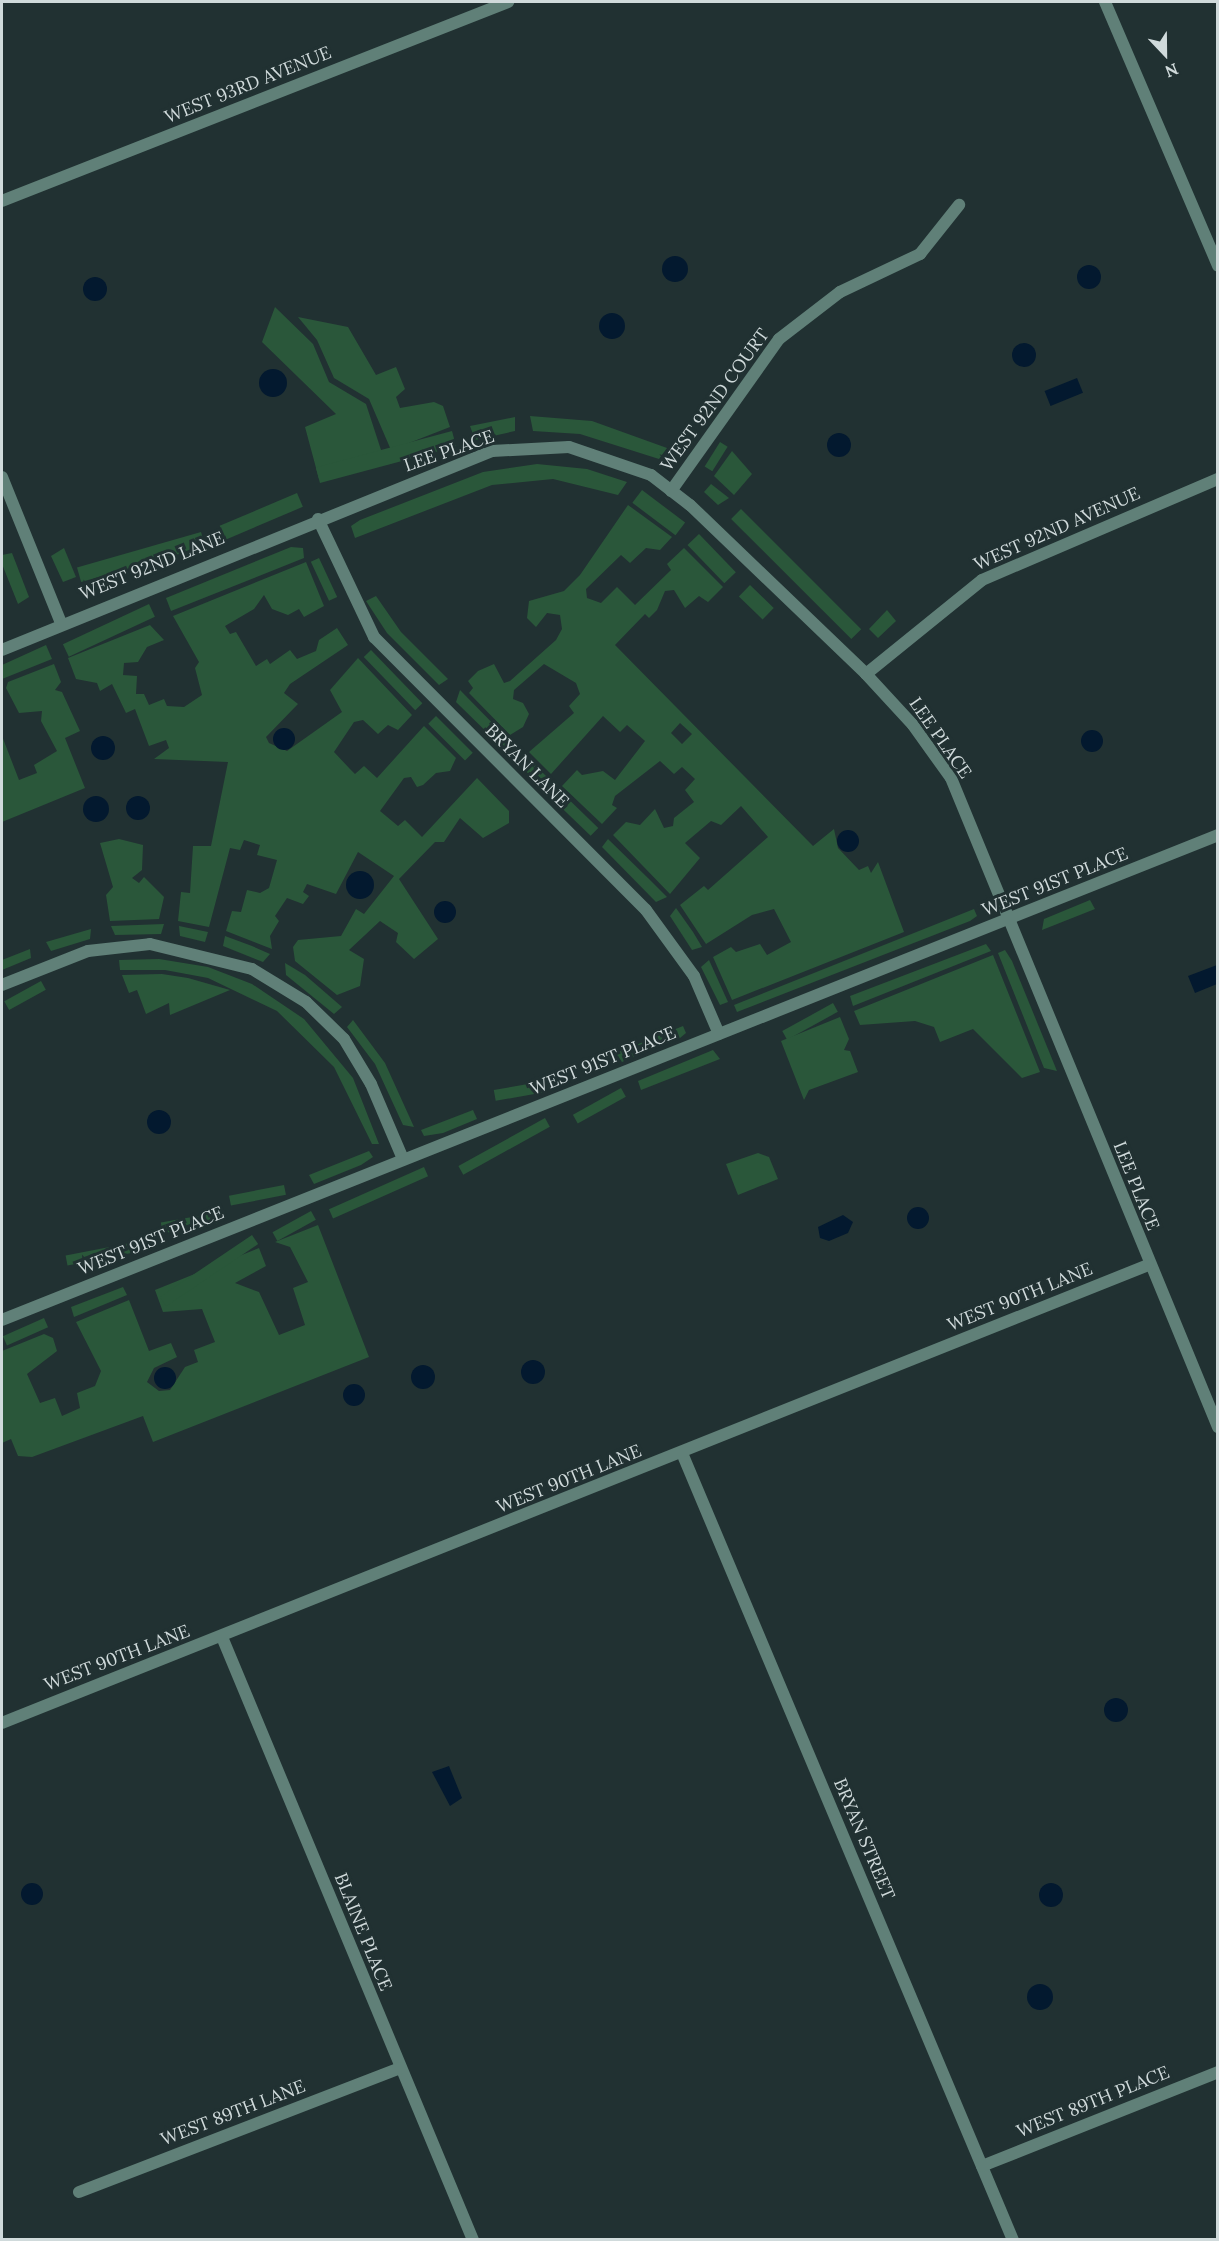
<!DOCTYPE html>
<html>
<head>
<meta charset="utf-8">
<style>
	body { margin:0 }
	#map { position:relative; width:1219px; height:2241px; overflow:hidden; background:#213132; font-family:Lora,serif }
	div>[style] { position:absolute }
	.green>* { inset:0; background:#2a573a; transform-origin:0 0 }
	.water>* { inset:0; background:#03192f; transform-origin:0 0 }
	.round { border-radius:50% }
	.minor>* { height:12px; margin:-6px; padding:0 6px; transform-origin:6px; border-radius:6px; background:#608078 }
	.tertiary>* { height:12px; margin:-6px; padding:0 6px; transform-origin:6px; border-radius:6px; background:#608078 }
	span { translate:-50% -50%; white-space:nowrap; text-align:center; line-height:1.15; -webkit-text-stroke:6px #213132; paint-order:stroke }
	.street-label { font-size:18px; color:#d0dadb }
	.frame { position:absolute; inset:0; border:3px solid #d0dadb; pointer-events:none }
	.north { position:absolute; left:1135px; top:24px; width:60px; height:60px; -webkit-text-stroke:4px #213132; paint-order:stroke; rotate:158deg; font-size:16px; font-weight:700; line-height:24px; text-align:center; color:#d0dadb }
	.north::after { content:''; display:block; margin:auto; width:21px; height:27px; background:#d0dadb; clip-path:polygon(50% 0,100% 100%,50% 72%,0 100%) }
</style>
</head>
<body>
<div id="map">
	<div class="green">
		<i style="clip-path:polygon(275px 307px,313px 344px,329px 382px,366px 404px,382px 453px,319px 479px,305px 427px,336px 414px,262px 342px)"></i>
		<i style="clip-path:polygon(298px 317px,348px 327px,376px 375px,396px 367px,405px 389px,396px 397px,400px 408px,434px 402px,443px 406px,450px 427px,391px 450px,369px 399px,334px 378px,317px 340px)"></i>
		<i style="clip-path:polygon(530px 416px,592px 421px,667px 448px,659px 459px,580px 434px,533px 431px)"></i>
		<i style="clip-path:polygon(515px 417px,515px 431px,475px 440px,470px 426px)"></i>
		<i style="left:452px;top:431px;width:16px;height:141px;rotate:75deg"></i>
		<i style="left:720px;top:442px;width:9px;height:29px;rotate:32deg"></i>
		<i style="clip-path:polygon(732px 451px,752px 474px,734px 495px,714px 476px)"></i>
		<i style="clip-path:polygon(537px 464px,587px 469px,627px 482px,618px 495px,553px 479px,492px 485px,355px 538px,351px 526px,360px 520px,483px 472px)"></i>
		<i style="clip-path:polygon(711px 484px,729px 498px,718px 505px,704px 492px)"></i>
		<i style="left:642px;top:490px;width:54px;height:16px;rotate:37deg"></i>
		<i style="left:297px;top:493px;width:15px;height:84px;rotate:67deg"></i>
		<i style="clip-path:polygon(evenodd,628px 505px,672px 537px,660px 550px,646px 548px,630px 563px,621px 555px,586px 589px,587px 598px,601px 603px,617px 587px,635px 605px,671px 570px,667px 564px,684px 548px,723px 587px,708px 602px,699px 596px,685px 608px,674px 590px,665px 591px,657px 610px,649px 618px,645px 614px,615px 645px,813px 846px,834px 829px,838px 848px,859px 870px,868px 866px,871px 873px,878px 862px,904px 932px,732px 1000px,713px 957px,731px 947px,736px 952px,760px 944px,767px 955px,791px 942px,774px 909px,752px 915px,706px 944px,680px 905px,704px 886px,708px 890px,768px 837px,741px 806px,721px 825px,711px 821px,685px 843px,700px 858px,670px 894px,613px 835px,626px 822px,640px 825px,655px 809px,664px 828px,673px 826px,674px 818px,694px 802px,685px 790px,695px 779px,682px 767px,674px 774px,660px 761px,615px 796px,612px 805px,617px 808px,602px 824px,562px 786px,577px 770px,582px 775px,603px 771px,615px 780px,645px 741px,627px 725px,620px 732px,603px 716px,551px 774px,529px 752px,574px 713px,569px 706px,580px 694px,576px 683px,544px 664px,514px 690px,513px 699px,523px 703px,529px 714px,523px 727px,510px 735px,469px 693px,473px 688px,468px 681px,478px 671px,494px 664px,504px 683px,510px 681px,556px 640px,562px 629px,560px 615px,547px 613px,536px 627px,527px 618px,529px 601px,564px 591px,580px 575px,628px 505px,680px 723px,692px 734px,682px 744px,671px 733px,680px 723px)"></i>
		<i style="left:741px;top:509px;width:170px;height:14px;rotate:45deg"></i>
		<i style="left:201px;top:532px;width:15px;height:129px;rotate:74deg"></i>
		<i style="left:699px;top:534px;width:53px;height:16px;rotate:46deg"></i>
		<i style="clip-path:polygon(291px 547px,303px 548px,304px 558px,171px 611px,166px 598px)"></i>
		<i style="clip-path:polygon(64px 548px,76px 577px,63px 582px,51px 556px)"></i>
		<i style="clip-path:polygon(12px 553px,29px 597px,18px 604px,2px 564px,2px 555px)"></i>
		<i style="left:319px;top:558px;width:43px;height:9px;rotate:65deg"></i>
		<i style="clip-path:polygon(306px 562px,324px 606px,304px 617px,299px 609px,288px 615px,272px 609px,264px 595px,254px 609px,225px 626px,230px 634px,236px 632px,256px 666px,267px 659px,270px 664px,290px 650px,297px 659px,316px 651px,319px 640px,337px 628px,348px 645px,290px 684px,284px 693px,298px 704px,266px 737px,269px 743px,287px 751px,342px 712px,330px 690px,358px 658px,412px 715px,398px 730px,388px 725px,378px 734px,363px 720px,354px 722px,334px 752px,350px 769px,355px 774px,364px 766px,377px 778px,424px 726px,456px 758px,450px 771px,436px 773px,423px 785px,417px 787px,411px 777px,404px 778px,380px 811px,398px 826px,405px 820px,422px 837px,477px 778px,509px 811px,509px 823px,483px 838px,460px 818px,444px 842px,435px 842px,399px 879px,438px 939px,414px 959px,396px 942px,398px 933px,380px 921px,349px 950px,364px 959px,360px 986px,337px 995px,295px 961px,293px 947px,298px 940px,341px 936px,356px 909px,364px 914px,394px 876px,358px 852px,336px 894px,307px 884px,303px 892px,309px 896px,303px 904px,287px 898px,275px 916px,279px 921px,270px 936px,272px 949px,226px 931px,232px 911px,241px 912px,247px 890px,260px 893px,269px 888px,277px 860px,257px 855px,260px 845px,244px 840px,240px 850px,230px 848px,209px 927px,178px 921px,181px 892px,190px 893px,193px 846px,211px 846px,228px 762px,154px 759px,169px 748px,166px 740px,149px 746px,135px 709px,126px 713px,112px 684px,100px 691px,97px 683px,76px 679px,68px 658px,150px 625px,164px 640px,147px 647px,138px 662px,124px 663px,123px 675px,137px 676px,136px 694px,144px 694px,149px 705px,164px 699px,167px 706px,184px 707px,202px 695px,195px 668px,199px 662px,173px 616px)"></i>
		<i style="left:750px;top:585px;width:33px;height:16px;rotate:44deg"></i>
		<i style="clip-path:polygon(376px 596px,401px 632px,448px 679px,439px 685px,387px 633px,366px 601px)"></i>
		<i style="left:149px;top:604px;width:14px;height:95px;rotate:65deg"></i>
		<i style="clip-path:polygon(887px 610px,896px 621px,878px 638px,869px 629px)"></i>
		<i style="clip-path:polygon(46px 645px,52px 659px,2px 679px,2px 665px)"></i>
		<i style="left:371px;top:650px;width:74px;height:10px;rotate:46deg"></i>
		<i style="clip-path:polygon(54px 664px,61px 682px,55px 690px,62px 692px,80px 731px,65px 738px,85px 788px,2px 822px,2px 736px,19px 780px,37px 773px,34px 765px,57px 751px,41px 721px,42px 711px,19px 713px,6px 688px,8px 682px)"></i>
		<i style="clip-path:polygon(460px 690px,514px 745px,506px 751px,456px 702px)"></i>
		<i style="left:436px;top:716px;width:52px;height:11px;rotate:45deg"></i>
		<i style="clip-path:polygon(525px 755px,548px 778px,540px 784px,519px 765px)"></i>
		<i style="left:558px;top:789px;width:56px;height:11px;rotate:44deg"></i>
		<i style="clip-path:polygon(119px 839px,143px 845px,142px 870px,132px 878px,139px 883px,144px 877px,164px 897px,159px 919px,110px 921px,106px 895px,113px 887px,100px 843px)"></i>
		<i style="clip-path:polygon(608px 839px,650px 880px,667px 897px,656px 902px,602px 847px)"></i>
		<i style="clip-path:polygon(1090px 900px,1095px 909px,1042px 930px,1044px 919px)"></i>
		<i style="clip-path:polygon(676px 908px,693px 932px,702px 947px,692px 950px,670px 916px)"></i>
		<i style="clip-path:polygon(974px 909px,977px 916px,970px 921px,737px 1012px,734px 1005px)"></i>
		<i style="clip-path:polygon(164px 924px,161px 934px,115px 935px,111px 926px)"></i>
		<i style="clip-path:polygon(179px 926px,208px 932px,205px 942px,180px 936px)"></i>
		<i style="clip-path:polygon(91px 929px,90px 939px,51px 951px,46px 942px)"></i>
		<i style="clip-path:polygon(225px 936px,252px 946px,270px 954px,263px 962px,223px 946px)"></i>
		<i style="clip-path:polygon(986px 944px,991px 951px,853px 1006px,850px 996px)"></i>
		<i style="clip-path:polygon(30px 949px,31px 958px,2px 970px,2px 960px)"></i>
		<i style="clip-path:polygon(1005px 950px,1012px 961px,1057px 1071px,1044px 1068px,998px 953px)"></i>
		<i style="clip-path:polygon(993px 955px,1040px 1072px,1022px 1078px,973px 1029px,940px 1042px,934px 1027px,915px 1021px,860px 1025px,854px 1011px)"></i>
		<i style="clip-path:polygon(159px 959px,208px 967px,252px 984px,304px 1019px,353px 1078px,379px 1144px,372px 1144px,334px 1067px,277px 1011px,208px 978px,165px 970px,120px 970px,119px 960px)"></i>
		<i style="clip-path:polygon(709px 960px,728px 1002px,720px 1005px,701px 967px)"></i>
		<i style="clip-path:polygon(285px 963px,305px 975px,342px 1007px,334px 1014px,286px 975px)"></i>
		<i style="clip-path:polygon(162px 974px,188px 978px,230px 990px,170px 1015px,169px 1003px,146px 1014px,137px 990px,129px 993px,122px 975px)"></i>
		<i style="left:41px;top:981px;width:10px;height:42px;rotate:61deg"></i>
		<i style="left:833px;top:1003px;width:10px;height:58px;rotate:61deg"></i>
		<i style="clip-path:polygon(840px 1017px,849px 1039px,844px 1050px,850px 1051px,858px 1072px,809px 1090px,804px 1100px,781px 1041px)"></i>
		<i style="clip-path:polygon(353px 1020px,385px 1063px,414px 1127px,403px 1125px,375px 1064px,347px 1027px)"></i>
		<i style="clip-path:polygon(683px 1026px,686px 1033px,680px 1038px,622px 1062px,616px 1053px)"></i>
		<i style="clip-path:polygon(713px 1050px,720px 1059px,641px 1090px,638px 1081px)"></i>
		<i style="left:545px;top:1081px;width:11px;height:52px;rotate:80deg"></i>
		<i style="left:621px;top:1088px;width:10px;height:55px;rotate:61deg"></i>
		<i style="clip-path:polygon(473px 1110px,477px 1119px,443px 1133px,424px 1136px,421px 1130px)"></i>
		<i style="left:545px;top:1118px;width:10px;height:99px;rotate:61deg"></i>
		<i style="clip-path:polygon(369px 1151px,373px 1157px,361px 1165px,314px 1184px,309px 1175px)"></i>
		<i style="clip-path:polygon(758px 1153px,769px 1157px,778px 1179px,738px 1195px,726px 1164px)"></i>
		<i style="left:424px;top:1167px;width:10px;height:104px;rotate:66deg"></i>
		<i style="left:284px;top:1185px;width:10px;height:56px;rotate:79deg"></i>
		<i style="left:311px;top:1211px;width:10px;height:44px;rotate:61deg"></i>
		<i style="left:215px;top:1213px;width:11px;height:55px;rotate:80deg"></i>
		<i style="clip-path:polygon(318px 1225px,369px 1357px,153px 1442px,143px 1416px,32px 1457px,18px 1456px,11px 1439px,2px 1443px,2px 1351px,44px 1334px,53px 1338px,57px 1351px,27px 1374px,40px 1403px,55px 1398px,62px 1416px,80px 1408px,77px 1393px,95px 1386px,101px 1371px,76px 1322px,129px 1300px,149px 1351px,171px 1343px,177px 1357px,154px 1368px,147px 1382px,159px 1391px,170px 1390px,185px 1367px,198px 1362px,194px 1350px,215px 1342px,202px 1309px,163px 1312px,155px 1290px,259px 1248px,266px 1266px,235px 1283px,259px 1292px,279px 1335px,305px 1325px,293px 1288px,308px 1282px,290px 1247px,275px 1242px)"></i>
		<i style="left:252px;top:1235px;width:11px;height:111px;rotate:56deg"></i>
		<i style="left:151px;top:1239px;width:10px;height:87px;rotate:79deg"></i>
		<i style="clip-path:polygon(123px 1287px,127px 1295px,74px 1317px,71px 1307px)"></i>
		<i style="left:44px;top:1318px;width:10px;height:45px;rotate:66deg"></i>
	</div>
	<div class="water">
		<i class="round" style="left:662px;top:256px;width:26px;height:26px"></i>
		<i class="round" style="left:1077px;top:265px;width:24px;height:24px"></i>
		<i class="round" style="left:83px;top:277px;width:24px;height:24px"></i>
		<i class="round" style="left:599px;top:313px;width:26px;height:26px"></i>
		<i class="round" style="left:1012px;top:343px;width:24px;height:24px"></i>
		<i class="round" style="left:259px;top:369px;width:28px;height:28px"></i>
		<i style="left:1077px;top:378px;width:16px;height:35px;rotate:68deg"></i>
		<i class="round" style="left:827px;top:433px;width:24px;height:24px"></i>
		<i class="round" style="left:273px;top:728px;width:22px;height:22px"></i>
		<i class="round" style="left:1081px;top:730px;width:22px;height:22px"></i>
		<i class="round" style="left:91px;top:736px;width:24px;height:24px"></i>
		<i class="round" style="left:126px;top:796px;width:24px;height:24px"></i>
		<i class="round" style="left:83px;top:796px;width:26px;height:26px"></i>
		<i class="round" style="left:837px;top:830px;width:22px;height:22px"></i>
		<i class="round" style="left:346px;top:871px;width:28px;height:28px"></i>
		<i class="round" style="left:434px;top:901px;width:22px;height:22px"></i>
		<i style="clip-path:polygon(1217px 965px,1217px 984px,1195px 993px,1188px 976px)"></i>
		<i class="round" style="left:147px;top:1110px;width:24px;height:24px"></i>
		<i class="round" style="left:907px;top:1207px;width:22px;height:22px"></i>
		<i style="clip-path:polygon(843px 1215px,853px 1222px,848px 1233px,829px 1241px,820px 1238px,818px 1227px)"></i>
		<i class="round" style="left:521px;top:1360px;width:24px;height:24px"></i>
		<i class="round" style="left:411px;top:1365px;width:24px;height:24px"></i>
		<i class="round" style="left:154px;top:1367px;width:22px;height:22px"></i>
		<i class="round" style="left:343px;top:1384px;width:22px;height:22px"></i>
		<i class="round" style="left:1104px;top:1698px;width:24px;height:24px"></i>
		<i style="clip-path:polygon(449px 1766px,462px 1798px,450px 1806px,432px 1772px)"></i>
		<i class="round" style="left:21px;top:1883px;width:22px;height:22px"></i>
		<i class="round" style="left:1039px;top:1883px;width:24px;height:24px"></i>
		<i class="round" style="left:1027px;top:1984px;width:26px;height:26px"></i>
	</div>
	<div class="minor">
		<i style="left:2px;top:477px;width:157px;rotate:68deg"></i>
		<i style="left:671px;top:491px;width:186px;rotate:-54.6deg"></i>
		<i style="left:779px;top:339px;width:77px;rotate:-37.6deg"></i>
		<i style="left:840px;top:292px;width:89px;rotate:-25.4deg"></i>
		<i style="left:920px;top:254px;width:63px;rotate:-51.5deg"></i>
		<i style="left:318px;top:519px;width:131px;rotate:64.6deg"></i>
		<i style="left:374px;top:637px;width:385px;rotate:45.1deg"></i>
		<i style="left:646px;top:910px;width:82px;rotate:54deg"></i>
		<i style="left:694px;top:976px;width:63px;rotate:66.7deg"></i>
		<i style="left:2px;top:650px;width:529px;rotate:-22.1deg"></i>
		<i style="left:492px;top:451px;width:77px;rotate:-3deg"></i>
		<i style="left:569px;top:447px;width:87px;rotate:18.9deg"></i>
		<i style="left:651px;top:475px;width:49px;rotate:37.6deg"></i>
		<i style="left:690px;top:505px;width:244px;rotate:43.8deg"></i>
		<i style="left:866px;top:674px;width:69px;rotate:47.3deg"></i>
		<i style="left:913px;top:725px;width:65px;rotate:54.4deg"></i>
		<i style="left:951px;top:778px;width:702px;rotate:67.64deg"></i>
		<i style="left:866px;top:674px;width:149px;rotate:-39deg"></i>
		<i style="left:982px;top:580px;width:257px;rotate:-23.2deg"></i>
		<i style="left:2px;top:985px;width:92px;rotate:-21.6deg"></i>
		<i style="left:88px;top:951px;width:62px;rotate:-6.4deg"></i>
		<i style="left:150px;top:944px;width:105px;rotate:13.8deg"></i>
		<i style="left:252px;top:969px;width:63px;rotate:31.4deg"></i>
		<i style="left:306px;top:1002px;width:53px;rotate:44.2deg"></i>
		<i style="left:344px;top:1039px;width:52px;rotate:59deg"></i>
		<i style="left:371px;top:1084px;width:82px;rotate:66.9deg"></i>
		<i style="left:2px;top:1320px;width:1309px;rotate:-21.74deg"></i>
		<i style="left:682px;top:1453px;width:854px;rotate:67.19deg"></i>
		<i style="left:222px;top:1637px;width:653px;rotate:67.4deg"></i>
		<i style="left:2px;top:1723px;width:1234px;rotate:-21.78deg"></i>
		<i style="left:982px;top:2166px;width:254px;rotate:-21.7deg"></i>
		<i style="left:79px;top:2192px;width:344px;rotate:-21.1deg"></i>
	</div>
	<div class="tertiary">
		<i style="left:1105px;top:2px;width:287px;rotate:66.8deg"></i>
		<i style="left:2px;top:201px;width:544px;rotate:-21.47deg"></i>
	</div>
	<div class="street-label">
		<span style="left:248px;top:85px;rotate:-22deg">WEST 93RD AVENUE</span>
		<span style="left:715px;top:400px;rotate:-54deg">WEST 92ND COURT</span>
		<span style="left:449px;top:451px;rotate:-19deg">LEE PLACE</span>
		<span style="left:1057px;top:529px;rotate:-24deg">WEST 92ND AVENUE</span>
		<span style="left:152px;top:566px;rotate:-22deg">WEST 92ND LANE</span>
		<span style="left:940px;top:738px;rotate:55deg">LEE PLACE</span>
		<span style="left:527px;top:766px;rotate:45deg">BRYAN LANE</span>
		<span style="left:1055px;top:882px;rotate:-22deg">WEST 91ST PLACE</span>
		<span style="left:603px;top:1061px;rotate:-22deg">WEST 91ST PLACE</span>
		<span style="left:1136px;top:1186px;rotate:68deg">LEE PLACE</span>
		<span style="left:151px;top:1241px;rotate:-22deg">WEST 91ST PLACE</span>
		<span style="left:1020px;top:1297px;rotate:-22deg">WEST 90TH LANE</span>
		<span style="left:569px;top:1479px;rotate:-22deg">WEST 90TH LANE</span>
		<span style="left:117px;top:1658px;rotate:-21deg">WEST 90TH LANE</span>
		<span style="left:864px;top:1839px;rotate:67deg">BRYAN STREET</span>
		<span style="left:363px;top:1932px;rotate:68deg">BLAINE PLACE</span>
		<span style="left:1093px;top:2102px;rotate:-22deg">WEST 89TH PLACE</span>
		<span style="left:233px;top:2113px;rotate:-21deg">WEST 89TH LANE</span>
	</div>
	<div class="frame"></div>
	<div class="north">N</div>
</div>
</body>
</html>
